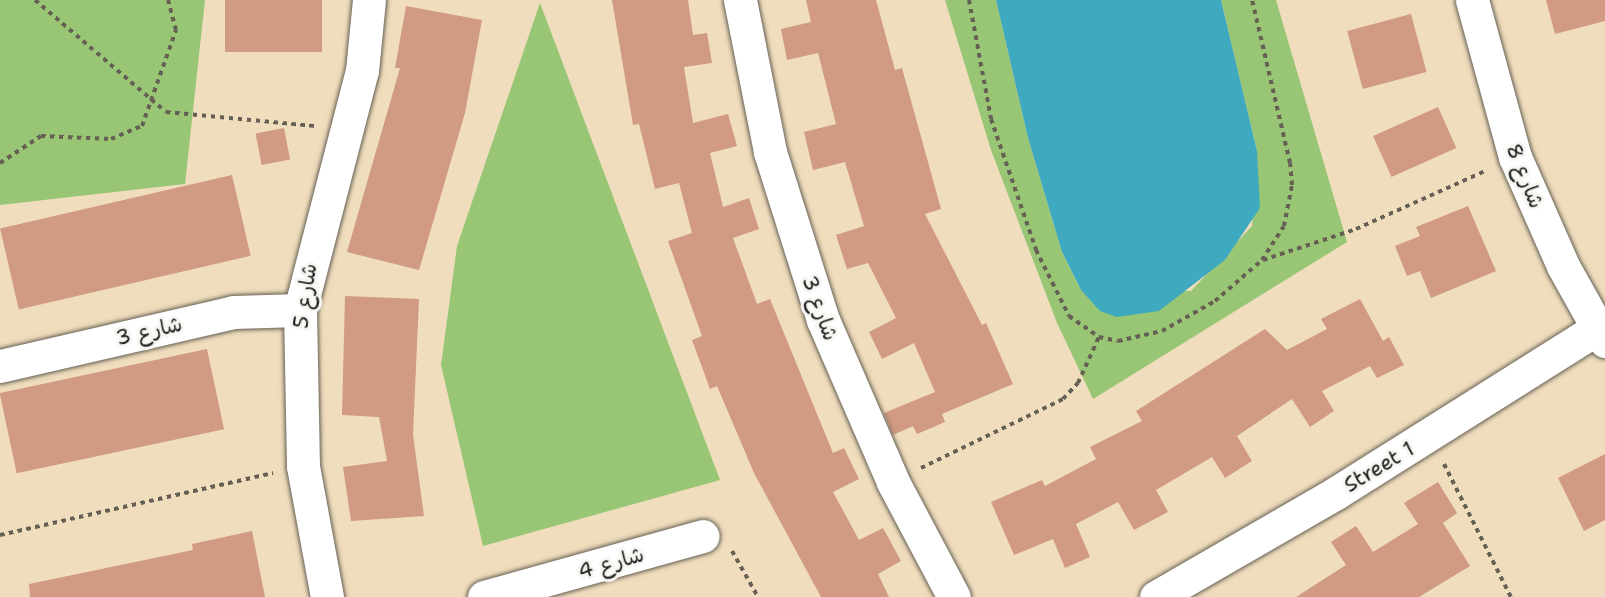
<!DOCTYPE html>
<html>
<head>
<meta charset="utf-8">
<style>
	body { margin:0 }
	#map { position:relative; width:1605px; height:597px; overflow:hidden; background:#f0ddbd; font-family:"Shantell Sans","Playpen Sans Arabic",sans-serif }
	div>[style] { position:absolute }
	.green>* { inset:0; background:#98c675 }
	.water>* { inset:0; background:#3faabf }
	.building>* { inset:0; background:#d19a82; transform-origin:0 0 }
	.path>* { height:4px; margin-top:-2px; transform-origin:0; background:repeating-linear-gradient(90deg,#666054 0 4.5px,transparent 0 9px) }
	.roads { filter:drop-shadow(0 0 2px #666054) drop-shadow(0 0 2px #666054) }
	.minor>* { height:33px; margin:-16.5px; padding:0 16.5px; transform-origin:16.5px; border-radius:16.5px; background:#fff }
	span { translate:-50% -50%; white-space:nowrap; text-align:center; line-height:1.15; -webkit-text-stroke:6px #f6f6f2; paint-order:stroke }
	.street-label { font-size:21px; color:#1c1c1c }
</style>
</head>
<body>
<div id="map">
	<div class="green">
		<i style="clip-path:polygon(0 0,205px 0,185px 184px,0 205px)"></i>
		<i style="clip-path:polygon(945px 0,996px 0,1028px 138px,1062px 252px,1081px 290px,1191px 291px,1252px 226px,1257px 151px,1221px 0,1276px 0,1347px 242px,1093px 399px,1057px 323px,991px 150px)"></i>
		<i style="clip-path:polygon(540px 3px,720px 480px,483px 546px,441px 365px,457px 246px)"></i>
	</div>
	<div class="water">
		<i style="clip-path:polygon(996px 0,1221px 0,1257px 151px,1260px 208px,1225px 260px,1159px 311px,1117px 317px,1100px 311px,1081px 290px,1062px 252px,1028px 138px)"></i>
	</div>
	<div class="building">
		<i style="left:225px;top:0;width:97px;height:52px"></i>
		<i style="clip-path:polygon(612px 0,688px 0,693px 35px,707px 33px,712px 63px,684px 67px,693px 123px,728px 114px,737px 146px,710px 153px,723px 207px,749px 198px,759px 229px,733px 238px,757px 304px,770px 299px,833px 453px,844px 448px,859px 479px,833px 492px,859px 540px,883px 528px,901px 561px,878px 574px,889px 597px,821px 597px,754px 473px,717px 386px,710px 389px,692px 340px,702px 336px,668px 241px,692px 233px,679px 183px,655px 189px,639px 124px,633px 125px)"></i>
		<i style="clip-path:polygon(806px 0,876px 0,895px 70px,902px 68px,941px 209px,925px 214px,982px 325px,986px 323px,1013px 384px,942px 414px,945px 422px,917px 434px,913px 426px,893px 435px,884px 413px,935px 392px,914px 343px,882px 359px,869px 332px,896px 318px,868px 263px,847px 269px,836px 235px,864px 226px,845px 162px,813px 170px,804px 132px,836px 124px,818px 53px,787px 60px,781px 29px,811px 22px)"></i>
		<i style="clip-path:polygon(1546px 0,1605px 0,1605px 21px,1555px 34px)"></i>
		<i style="clip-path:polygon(406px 6px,482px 20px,465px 113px,419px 270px,347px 252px,400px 68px,395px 68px)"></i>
		<i style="left:1411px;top:14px;width:60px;height:66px;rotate:75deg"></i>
		<i style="left:1438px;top:107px;width:45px;height:71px;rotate:66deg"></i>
		<i style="left:284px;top:128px;width:32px;height:29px;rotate:79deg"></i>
		<i style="left:232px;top:175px;width:83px;height:238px;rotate:77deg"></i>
		<i style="clip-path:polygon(1468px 206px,1496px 271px,1431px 298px,1420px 271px,1407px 276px,1395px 246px,1420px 236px,1416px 227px)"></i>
		<i style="clip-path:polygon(345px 296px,419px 299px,413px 435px,424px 516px,351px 521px,343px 467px,387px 461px,379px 417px,342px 415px)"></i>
		<i style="clip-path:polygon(1360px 299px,1383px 341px,1389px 337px,1404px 365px,1377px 378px,1370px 366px,1322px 391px,1334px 411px,1310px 427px,1292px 399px,1237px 436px,1252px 461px,1225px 478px,1212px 457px,1156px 490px,1168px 512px,1134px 530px,1118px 502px,1076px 524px,1090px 557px,1065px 568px,1053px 539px,1014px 555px,991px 502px,1042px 480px,1045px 486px,1096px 459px,1090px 447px,1142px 421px,1136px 411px,1265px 329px,1287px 350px,1327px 329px,1321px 319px)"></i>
		<i style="left:207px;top:349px;width:82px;height:212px;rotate:78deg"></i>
		<i style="clip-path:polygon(1605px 454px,1605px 520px,1584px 531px,1558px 478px)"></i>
		<i style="clip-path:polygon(1438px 482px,1457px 513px,1443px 523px,1470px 566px,1419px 597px,1296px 597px,1346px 565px,1331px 542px,1356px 526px,1373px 552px,1418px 524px,1404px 503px)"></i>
		<i style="clip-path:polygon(252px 531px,265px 597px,30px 597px,29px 584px,193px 550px,192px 544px)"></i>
	</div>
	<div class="path">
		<i style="left:35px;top:0;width:172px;rotate:40.5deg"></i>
		<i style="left:166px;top:112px;width:150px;rotate:5.4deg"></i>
		<i style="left:969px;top:0;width:121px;rotate:79.5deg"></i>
		<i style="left:991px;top:119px;width:139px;rotate:71deg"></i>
		<i style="left:1036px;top:250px;width:74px;rotate:63.4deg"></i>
		<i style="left:1069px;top:316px;width:37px;rotate:35deg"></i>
		<i style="left:1099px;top:337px;width:19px;rotate:12deg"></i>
		<i style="left:1118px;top:341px;width:45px;rotate:-12.8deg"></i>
		<i style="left:1162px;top:331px;width:61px;rotate:-29.5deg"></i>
		<i style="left:1215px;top:301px;width:62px;rotate:-41.1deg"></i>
		<i style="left:1262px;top:260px;width:40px;rotate:-57.1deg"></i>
		<i style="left:1284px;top:226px;width:42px;rotate:-79deg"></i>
		<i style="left:1292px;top:185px;width:22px;rotate:-95deg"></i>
		<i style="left:1290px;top:163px;width:167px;rotate:-103.1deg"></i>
		<i style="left:0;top:163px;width:49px;rotate:-33.4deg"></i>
		<i style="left:41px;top:136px;width:70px;rotate:2.5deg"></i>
		<i style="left:111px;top:139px;width:34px;rotate:-23deg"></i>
		<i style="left:142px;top:126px;width:102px;rotate:-70.5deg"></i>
		<i style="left:176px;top:30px;width:31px;rotate:-105deg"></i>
		<i style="left:1263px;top:260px;width:98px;rotate:-18.4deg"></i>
		<i style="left:1356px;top:229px;width:144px;rotate:-24.2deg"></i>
		<i style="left:1444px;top:464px;width:149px;rotate:63.3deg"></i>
		<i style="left:921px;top:468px;width:158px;rotate:-25.9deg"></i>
		<i style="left:1063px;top:399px;width:22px;rotate:-47deg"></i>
		<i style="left:1078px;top:383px;width:51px;rotate:-65.5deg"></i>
		<i style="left:0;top:535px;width:280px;rotate:-12.8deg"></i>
		<i style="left:732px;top:551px;width:53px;rotate:60.5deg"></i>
	</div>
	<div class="roads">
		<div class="minor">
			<i style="left:740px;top:0;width:155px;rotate:78.8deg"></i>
			<i style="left:770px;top:152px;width:176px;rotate:72.5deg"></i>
			<i style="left:823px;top:320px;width:176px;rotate:66.6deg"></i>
			<i style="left:893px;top:482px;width:130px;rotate:62.1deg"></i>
			<i style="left:1472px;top:0;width:163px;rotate:74.7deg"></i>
			<i style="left:1515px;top:157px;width:119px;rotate:66.2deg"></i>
			<i style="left:1563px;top:266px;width:86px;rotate:60.8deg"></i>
			<i style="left:0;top:366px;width:239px;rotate:-13deg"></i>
			<i style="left:233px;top:312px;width:67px;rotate:-1.7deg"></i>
			<i style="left:327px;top:597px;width:133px;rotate:-100.4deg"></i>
			<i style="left:303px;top:466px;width:156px;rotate:-91.1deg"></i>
			<i style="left:300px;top:310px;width:247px;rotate:-75.5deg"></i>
			<i style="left:362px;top:71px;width:71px;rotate:-84.4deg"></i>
			<i style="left:484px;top:597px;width:227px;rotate:-15.6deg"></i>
			<i style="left:1156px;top:597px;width:208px;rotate:-30deg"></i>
			<i style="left:1336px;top:493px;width:310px;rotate:-32.2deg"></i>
		</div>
	</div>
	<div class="street-label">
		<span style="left:1525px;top:176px;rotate:68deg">شارع 8</span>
		<span style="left:305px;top:296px;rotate:-82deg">شارع 5</span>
		<span style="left:820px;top:308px;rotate:70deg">شارع 3</span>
		<span style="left:149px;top:331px;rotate:-13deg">شارع 3</span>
		<span style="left:1379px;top:467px;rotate:-31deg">Street 1</span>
		<span style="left:611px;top:563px;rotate:-16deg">شارع 4</span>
	</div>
</div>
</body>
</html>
